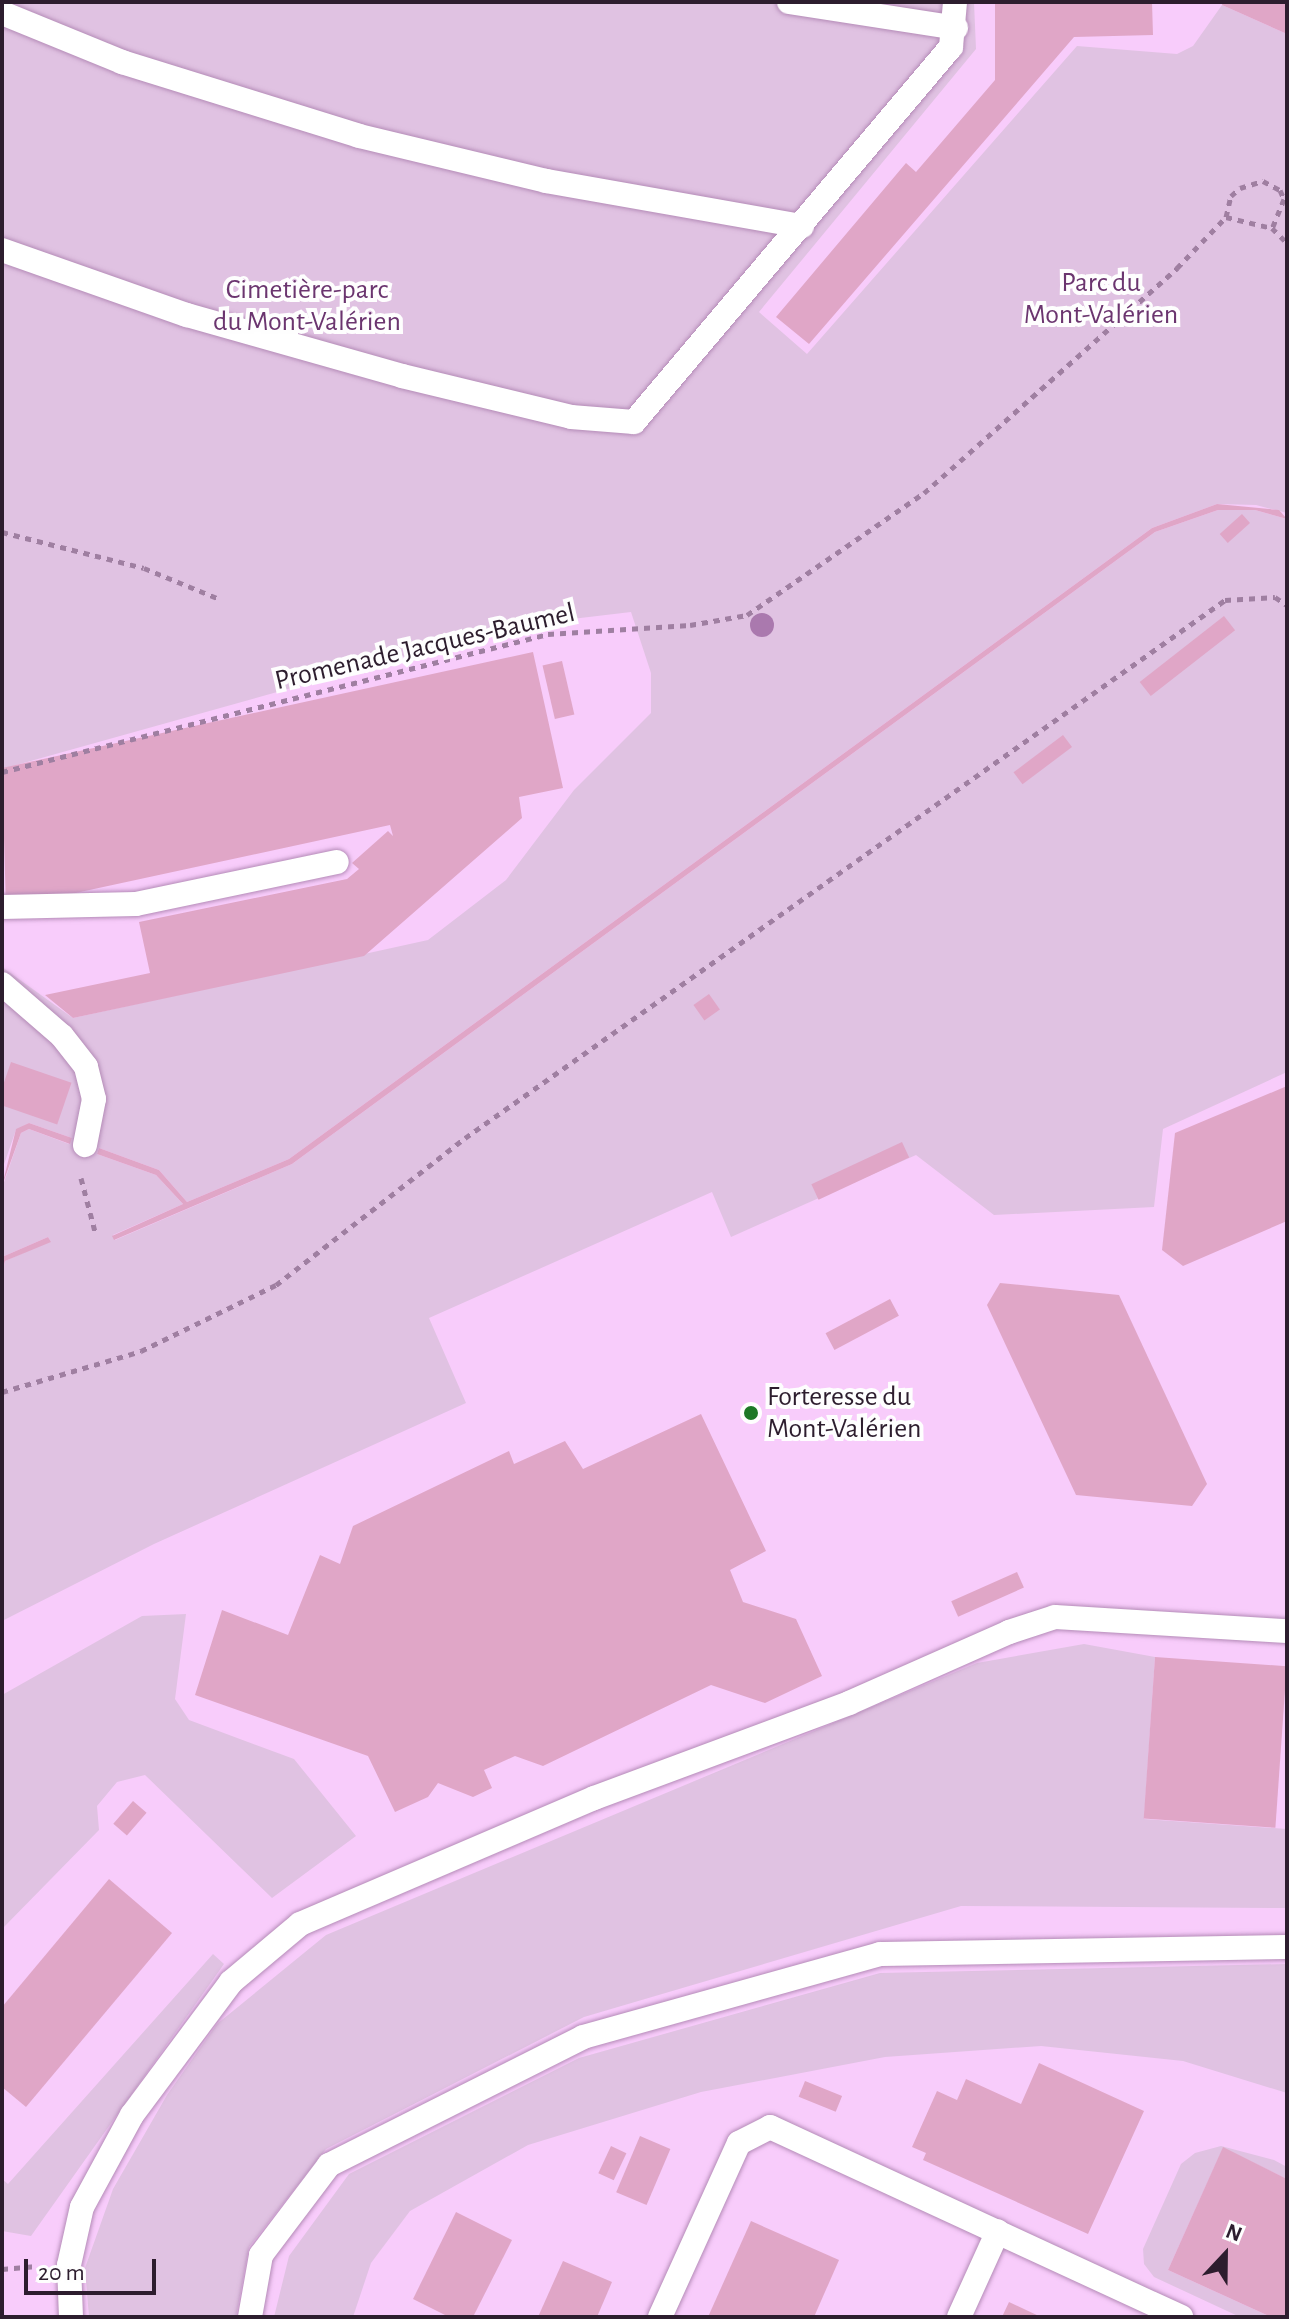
<!DOCTYPE html>
<html>
<head>
<meta charset="utf-8">
<style>
	body { margin:0 }
	#map { position:relative; width:1289px; height:2319px; overflow:hidden; background:#f8ccfb; font-family:"Alegreya Sans",sans-serif }
	div>[style] { position:absolute }
	.green>* { inset:0; background:#e0c2e2 }
	.building>* { inset:0; background:#e0a6c7; transform-origin:0 0 }
	.path>* { height:5px; margin-top:-2.5px; transform-origin:0; background:repeating-linear-gradient(90deg,#9f7fa1 0 6px,transparent 0 12px) }
	.roads { filter:drop-shadow(0 0 2px #b48bb7) drop-shadow(0 0 2px #b48bb7) }
	.lane>* { height:24px; margin:-12px; padding:0 12px; transform-origin:12px; border-radius:12px; background:#fff }
	.trees>* { width:24px; height:24px; margin:-12px; border-radius:50%; background:#aa79ae }
	.dots>* { width:22px; height:22px; translate:-50% -50%; box-sizing:border-box; border:4px solid #fefefe; border-radius:50% }
	span { translate:-50% -50%; white-space:nowrap; text-align:center; line-height:1.15; -webkit-text-stroke:8px #fefefe; paint-order:stroke }
	.park-label { font-size:28px; color:#6b356f }
	.street-label { font-size:28px; color:#2d1d2e }
	.poi-label { font-size:28px; color:#2d1d2e }
	.left { translate:0 -50%; text-align:left }
	.frame { position:absolute; inset:0; border:4px solid #2d1d2e; pointer-events:none }
	.north { position:absolute; left:1185px; top:2215px; width:80px; height:80px; -webkit-text-stroke:6px #fefefe; paint-order:stroke; rotate:22deg; font-size:22px; font-weight:700; line-height:32px; text-align:center; color:#2d1d2e }
	.north::after { content:''; display:block; margin:auto; width:28px; height:36px; background:#2d1d2e; clip-path:polygon(50% 0,100% 100%,50% 72%,0 100%) }
	.scale { position:absolute; left:24px; top:2259px; width:132px; height:36px; box-sizing:border-box; border:4px solid #2d1d2e; border-top:0; padding-left:10px; font-size:24px; line-height:28px; white-space:nowrap; color:#2d1d2e; -webkit-text-stroke:6px #fefefe; paint-order:stroke }
</style>
</head>
<body>
<div id="map">
	<div class="green">
		<i style="clip-path:polygon(2px 2px,974px 2px,976px 49px,759px 312px,807px 354px,1077px 46px,1177px 54px,1193px 46px,1222px 5px,1287px 34px,1287px 513px,1256px 505px,1217px 504px,1152px 528px,289px 1159px,187px 1202px,159px 1170px,99px 1148px,97px 1154px,156px 1175px,183px 1204px,113px 1235px,115px 1240px,292px 1164px,1155px 532px,1218px 510px,1255px 510px,1287px 519px,1287px 1072px,1163px 1129px,1154px 1207px,994px 1215px,916px 1155px,731px 1237px,712px 1192px,429px 1318px,466px 1403px,154px 1544px,2px 1621px,2px 1273px,5px 1261px,50px 1241px,48px 1237px,2px 1257px,2px 1188px,21px 1133px,29px 1129px,69px 1144px,72px 1138px,29px 1123px,16px 1130px,2px 1170px,2px 967px,73px 1018px,428px 940px,506px 880px,574px 790px,651px 713px,651px 673px,631px 612px,513px 626px,2px 769px)"></i>
		<i style="clip-path:polygon(186px 1614px,175px 1699px,189px 1720px,294px 1759px,356px 1836px,272px 1898px,145px 1775px,117px 1782px,97px 1806px,99px 1830px,2px 1929px,2px 1695px,142px 1616px)"></i>
		<i style="clip-path:polygon(1084px 1644px,1155px 1657px,1144px 1819px,1287px 1829px,1287px 1908px,961px 1906px,584px 2017px,326px 2149px,249px 2247px,236px 2317px,89px 2317px,85px 2268px,113px 2189px,167px 2095px,217px 2024px,326px 1935px,977px 1663px)"></i>
		<i style="clip-path:polygon(213px 1954px,224px 1964px,31px 2236px,2px 2231px,2px 2179px,8px 2184px)"></i>
		<i style="clip-path:polygon(1287px 1964px,1287px 2093px,1183px 2061px,1041px 2046px,885px 2057px,701px 2092px,528px 2145px,410px 2211px,371px 2263px,353px 2317px,274px 2317px,289px 2256px,349px 2174px,579px 2058px,880px 1973px)"></i>
		<i style="clip-path:polygon(1221px 2146px,1274px 2160px,1287px 2167px,1287px 2179px,1223px 2148px,1168px 2270px,1271px 2317px,1240px 2317px,1154px 2277px,1144px 2264px,1143px 2249px,1181px 2164px,1195px 2153px)"></i>
	</div>
	<div class="building">
		<i style="clip-path:polygon(995px 2px,1152px 2px,1153px 35px,1074px 37px,809px 344px,776px 317px,906px 163px,916px 172px,995px 80px)"></i>
		<i style="clip-path:polygon(1223px 2px,1287px 2px,1287px 34px,1222px 5px)"></i>
		<i style="clip-path:polygon(1217px 504px,1279px 510px,1287px 519px,1255px 510px,1218px 510px,1155px 532px,292px 1164px,114px 1240px,112px 1236px,183px 1204px,156px 1175px,97px 1154px,99px 1148px,159px 1170px,187px 1202px,289px 1159px,1152px 528px)"></i>
		<i style="left:1242px;top:514px;width:12px;height:30px;rotate:48deg"></i>
		<i style="left:1224px;top:616px;width:18px;height:107px;rotate:52deg"></i>
		<i style="clip-path:polygon(533px 652px,563px 788px,519px 797px,522px 818px,364px 956px,73px 1018px,45px 995px,150px 973px,139px 922px,347px 879px,359px 869px,352px 863px,388px 831px,393px 836px,390px 825px,6px 908px,2px 768px)"></i>
		<i style="left:562px;top:661px;width:55px;height:20px;rotate:77deg"></i>
		<i style="left:1063px;top:735px;width:15px;height:62px;rotate:53deg"></i>
		<i style="left:709px;top:994px;width:19px;height:19px;rotate:55deg"></i>
		<i style="left:11px;top:1062px;width:64px;height:44px;rotate:19deg"></i>
		<i style="clip-path:polygon(1287px 1086px,1287px 1221px,1183px 1266px,1162px 1250px,1175px 1133px)"></i>
		<i style="clip-path:polygon(29px 1123px,72px 1138px,70px 1144px,29px 1129px,21px 1133px,2px 1186px,16px 1129px)"></i>
		<i style="left:902px;top:1142px;width:17px;height:100px;rotate:65deg"></i>
		<i style="clip-path:polygon(48px 1237px,51px 1242px,5px 1261px,2px 1273px,2px 1257px)"></i>
		<i style="clip-path:polygon(1000px 1283px,1119px 1295px,1207px 1484px,1192px 1506px,1076px 1495px,987px 1305px)"></i>
		<i style="left:890px;top:1299px;width:19px;height:73px;rotate:62deg"></i>
		<i style="clip-path:polygon(701px 1414px,766px 1551px,730px 1570px,743px 1602px,796px 1619px,822px 1676px,765px 1703px,711px 1685px,543px 1766px,515px 1756px,484px 1770px,492px 1788px,473px 1797px,438px 1783px,428px 1797px,395px 1812px,368px 1756px,195px 1695px,222px 1610px,288px 1635px,320px 1555px,340px 1564px,353px 1526px,509px 1451px,514px 1464px,565px 1441px,583px 1469px)"></i>
		<i style="left:1017px;top:1572px;width:17px;height:72px;rotate:66deg"></i>
		<i style="left:1155px;top:1657px;width:132px;height:162px;rotate:4deg"></i>
		<i style="left:133px;top:1801px;width:18px;height:30px;rotate:41deg"></i>
		<i style="clip-path:polygon(109px 1879px,172px 1933px,26px 2107px,2px 2087px,2px 2007px)"></i>
		<i style="clip-path:polygon(1039px 2063px,1144px 2111px,1088px 2234px,923px 2160px,926px 2153px,912px 2147px,937px 2091px,957px 2100px,966px 2079px,1021px 2104px)"></i>
		<i style="left:805px;top:2081px;width:40px;height:17px;rotate:22deg"></i>
		<i style="left:640px;top:2136px;width:33px;height:61px;rotate:23deg"></i>
		<i style="left:611px;top:2146px;width:17px;height:30px;rotate:25deg"></i>
		<i style="clip-path:polygon(1223px 2147px,1287px 2179px,1287px 2317px,1271px 2317px,1168px 2270px)"></i>
		<i style="clip-path:polygon(456px 2212px,512px 2240px,473px 2317px,449px 2317px,413px 2299px)"></i>
		<i style="clip-path:polygon(751px 2221px,839px 2260px,814px 2317px,708px 2317px)"></i>
		<i style="clip-path:polygon(563px 2261px,612px 2282px,597px 2317px,538px 2317px)"></i>
		<i style="clip-path:polygon(1009px 2302px,1041px 2317px,1002px 2317px)"></i>
	</div>
	<div class="path">
		<i style="left:1226px;top:217px;width:22px;rotate:-77deg"></i>
		<i style="left:1231px;top:196px;width:12px;rotate:-42deg"></i>
		<i style="left:1240px;top:188px;width:24px;rotate:-17deg"></i>
		<i style="left:1263px;top:181px;width:19px;rotate:28deg"></i>
		<i style="left:1280px;top:190px;width:10px;rotate:66deg"></i>
		<i style="left:1284px;top:199px;width:31px;rotate:112deg"></i>
		<i style="left:2px;top:532px;width:146px;rotate:14.2deg"></i>
		<i style="left:144px;top:568px;width:79px;rotate:22.3deg"></i>
		<i style="left:2px;top:772px;width:563px;rotate:-14.18deg"></i>
		<i style="left:548px;top:634px;width:142px;rotate:-3.6deg"></i>
		<i style="left:690px;top:625px;width:58px;rotate:-10deg"></i>
		<i style="left:747px;top:615px;width:215px;rotate:-34.6deg"></i>
		<i style="left:924px;top:493px;width:339px;rotate:-41.6deg"></i>
		<i style="left:1177px;top:268px;width:71px;rotate:-46.1deg"></i>
		<i style="left:1226px;top:217px;width:47px;rotate:13.4deg"></i>
		<i style="left:1272px;top:228px;width:21px;rotate:45deg"></i>
		<i style="left:81px;top:1178px;width:59px;rotate:75.3deg"></i>
		<i style="left:2px;top:1392px;width:145px;rotate:-16.4deg"></i>
		<i style="left:141px;top:1351px;width:150px;rotate:-26.1deg"></i>
		<i style="left:276px;top:1285px;width:239px;rotate:-37.9deg"></i>
		<i style="left:465px;top:1138px;width:931px;rotate:-35.29deg"></i>
		<i style="left:1225px;top:600px;width:50px;rotate:-3.4deg"></i>
		<i style="left:1275px;top:597px;width:14px;rotate:34deg"></i>
		<i style="left:2px;top:2269px;width:35px;rotate:-5deg"></i>
	</div>
	<div class="roads">
		<div class="lane">
			<i style="left:789px;top:2px;width:169px;rotate:8.8deg"></i>
			<i style="left:2px;top:13px;width:130px;rotate:22.2deg"></i>
			<i style="left:122px;top:62px;width:248px;rotate:17.3deg"></i>
			<i style="left:359px;top:136px;width:192px;rotate:13.5deg"></i>
			<i style="left:546px;top:181px;width:260px;rotate:10deg"></i>
			<i style="left:2px;top:250px;width:196px;rotate:19.4deg"></i>
			<i style="left:187px;top:315px;width:223px;rotate:15.8deg"></i>
			<i style="left:402px;top:376px;width:174px;rotate:13.6deg"></i>
			<i style="left:571px;top:417px;width:63px;rotate:4.5deg"></i>
			<i style="left:634px;top:422px;width:491px;rotate:-49.8deg"></i>
			<i style="left:951px;top:47px;width:45px;rotate:-84.9deg"></i>
			<i style="left:2px;top:907px;width:134px;rotate:-1.3deg"></i>
			<i style="left:136px;top:904px;width:205px;rotate:-11.8deg"></i>
			<i style="left:2px;top:984px;width:79px;rotate:40.9deg"></i>
			<i style="left:62px;top:1036px;width:39px;rotate:52deg"></i>
			<i style="left:86px;top:1067px;width:33px;rotate:76deg"></i>
			<i style="left:94px;top:1099px;width:47px;rotate:101.1deg"></i>
			<i style="left:71px;top:2317px;width:52px;rotate:-92.2deg"></i>
			<i style="left:69px;top:2265px;width:59px;rotate:-77.4deg"></i>
			<i style="left:82px;top:2207px;width:105px;rotate:-61.5deg"></i>
			<i style="left:132px;top:2115px;width:166px;rotate:-53.3deg"></i>
			<i style="left:231px;top:1982px;width:90px;rotate:-40deg"></i>
			<i style="left:300px;top:1924px;width:320px;rotate:-23.2deg"></i>
			<i style="left:594px;top:1798px;width:272px;rotate:-20.4deg"></i>
			<i style="left:849px;top:1703px;width:175px;rotate:-23.9deg"></i>
			<i style="left:1009px;top:1632px;width:48px;rotate:-18.1deg"></i>
			<i style="left:1055px;top:1617px;width:232px;rotate:3.5deg"></i>
			<i style="left:250px;top:2317px;width:63px;rotate:-79.9deg"></i>
			<i style="left:261px;top:2255px;width:113px;rotate:-52.9deg"></i>
			<i style="left:329px;top:2165px;width:284px;rotate:-26.7deg"></i>
			<i style="left:583px;top:2037px;width:308px;rotate:-15.6deg"></i>
			<i style="left:880px;top:1954px;width:407px;rotate:-1deg"></i>
			<i style="left:660px;top:2317px;width:191px;rotate:-65.6deg"></i>
			<i style="left:739px;top:2143px;width:35px;rotate:-27deg"></i>
			<i style="left:770px;top:2127px;width:453px;rotate:24.8deg"></i>
			<i style="left:959px;top:2317px;width:94px;rotate:-65.6deg"></i>
		</div>
	</div>
	<div class="trees">
		<i style="left:762px;top:625px"></i>
	</div>
	<div class="dots">
		<i style="left:751px;top:1413px;background:#1d7826"></i>
	</div>
	<div class="park-label">
		<span style="left:1101px;top:299px">Parc du<br>Mont-Valérien</span>
		<span style="left:307px;top:306px">Cimetière-parc<br>du Mont-Valérien</span>
	</div>
	<div class="street-label">
		<span style="left:425px;top:647px;rotate:-13deg">Promenade Jacques-Baumel</span>
	</div>
	<div class="poi-label">
		<span class="left" style="left:767px;top:1413px">Forteresse du<br>Mont-Valérien</span>
	</div>
	<div class="frame"></div>
	<div class="north">N</div>
	<div class="scale">20 m</div>
</div>
</body>
</html>
